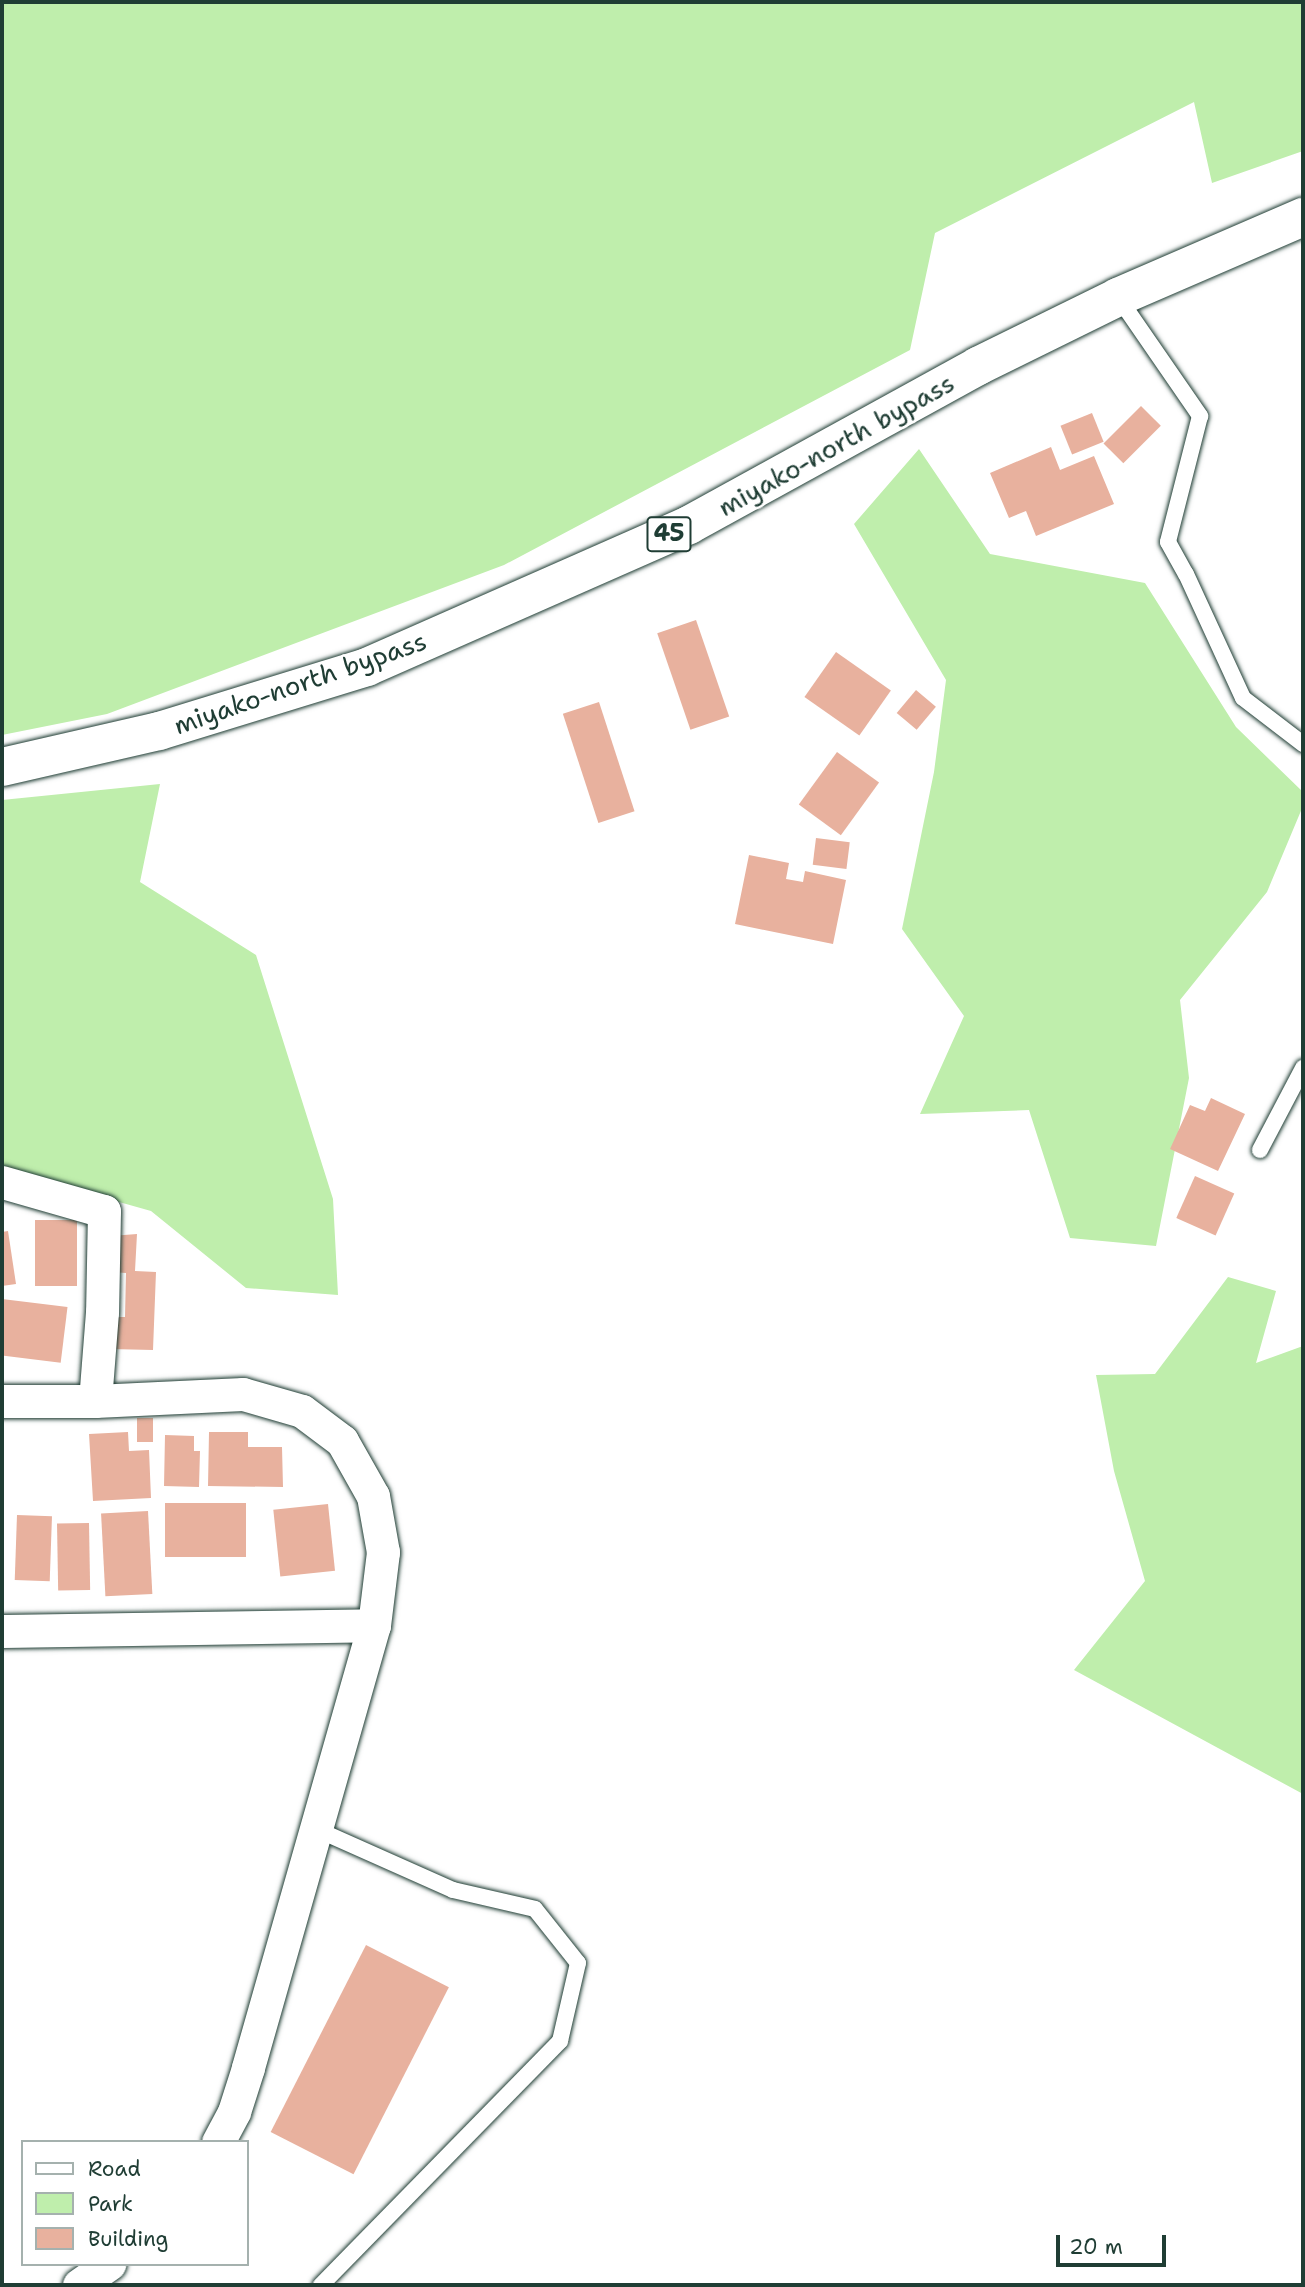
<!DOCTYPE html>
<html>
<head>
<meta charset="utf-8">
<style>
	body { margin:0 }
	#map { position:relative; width:1305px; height:2287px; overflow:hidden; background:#fff; font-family:"Shantell Sans",sans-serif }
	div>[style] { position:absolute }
	.green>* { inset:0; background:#bfeeac }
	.building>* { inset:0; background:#e8b19e; transform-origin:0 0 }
	.roads { filter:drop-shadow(0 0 2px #1f3d34) drop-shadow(0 0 2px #1f3d34) }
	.lane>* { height:16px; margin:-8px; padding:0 8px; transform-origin:8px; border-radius:8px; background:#fff }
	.street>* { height:33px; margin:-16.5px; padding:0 16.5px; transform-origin:16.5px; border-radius:16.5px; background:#fff }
	.highway>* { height:38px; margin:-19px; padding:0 19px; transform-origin:19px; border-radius:19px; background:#fff }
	span { translate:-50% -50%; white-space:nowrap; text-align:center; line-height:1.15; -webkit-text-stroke:5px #fff; paint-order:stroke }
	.shield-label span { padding:2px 5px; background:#fff; border:2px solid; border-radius:5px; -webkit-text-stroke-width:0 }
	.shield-label { font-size:24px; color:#1f3d34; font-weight:700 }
	.street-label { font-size:26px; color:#1f3d34 }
	.frame { position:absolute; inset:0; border:4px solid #1f3d34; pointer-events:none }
	.legend { position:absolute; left:21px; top:2140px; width:228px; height:126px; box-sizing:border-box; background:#fff; border:2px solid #a5b1ae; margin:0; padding:9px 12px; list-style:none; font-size:21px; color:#1f3d34 }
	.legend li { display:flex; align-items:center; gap:14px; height:35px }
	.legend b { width:35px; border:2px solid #a5b1ae }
	.scale { position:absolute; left:1056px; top:2235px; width:110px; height:32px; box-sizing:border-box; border:4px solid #1f3d34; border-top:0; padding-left:9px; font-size:21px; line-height:24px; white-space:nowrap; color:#1f3d34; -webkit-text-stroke:5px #fff; paint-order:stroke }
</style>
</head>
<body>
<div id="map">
	<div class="green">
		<i style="clip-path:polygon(2px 2px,1303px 2px,1303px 151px,1212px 183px,1194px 102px,935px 233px,910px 350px,504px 565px,107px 714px,2px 735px)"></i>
		<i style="clip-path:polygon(919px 449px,990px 554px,1145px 583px,1236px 727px,1303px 792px,1303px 806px,1267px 892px,1180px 1000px,1189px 1078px,1156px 1246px,1070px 1238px,1029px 1110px,920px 1114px,964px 1016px,902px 929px,934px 772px,946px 680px,854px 524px)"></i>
		<i style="clip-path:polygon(160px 784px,140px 882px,256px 955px,333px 1199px,338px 1295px,246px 1288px,151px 1211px,2px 1169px,2px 800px)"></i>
		<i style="clip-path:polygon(1228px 1277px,1276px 1291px,1256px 1363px,1303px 1346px,1303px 1794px,1074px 1670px,1145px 1581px,1114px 1471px,1096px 1375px,1155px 1374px)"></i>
	</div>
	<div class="building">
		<i style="left:1141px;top:406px;width:28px;height:53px;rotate:45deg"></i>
		<i style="left:1092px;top:413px;width:31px;height:34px;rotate:68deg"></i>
		<i style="clip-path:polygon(1051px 447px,1060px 470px,1094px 456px,1114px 504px,1036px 536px,1026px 511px,1009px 518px,990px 473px)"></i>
		<i style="left:696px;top:620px;width:102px;height:41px;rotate:71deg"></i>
		<i style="left:836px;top:652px;width:67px;height:55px;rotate:35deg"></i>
		<i style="left:916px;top:690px;width:26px;height:30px;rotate:40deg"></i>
		<i style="left:599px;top:702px;width:115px;height:38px;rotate:72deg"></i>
		<i style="left:837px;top:752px;width:52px;height:65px;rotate:36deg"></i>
		<i style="left:816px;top:838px;width:34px;height:27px;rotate:7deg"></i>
		<i style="clip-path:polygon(749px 855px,789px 863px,786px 879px,803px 882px,805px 871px,846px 880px,833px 944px,735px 924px)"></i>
		<i style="clip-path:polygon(1211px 1098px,1245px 1114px,1218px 1171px,1170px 1149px,1190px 1105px,1205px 1111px)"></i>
		<i style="left:1195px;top:1176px;width:43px;height:46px;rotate:24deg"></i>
		<i style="left:35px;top:1220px;width:42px;height:66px"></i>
		<i style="clip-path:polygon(8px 1231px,16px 1284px,2px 1286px,2px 1232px)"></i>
		<i style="clip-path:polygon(137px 1234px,135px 1271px,156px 1272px,153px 1350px,110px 1349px,112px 1317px,125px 1317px,126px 1273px,110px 1272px,111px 1236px)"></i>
		<i style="left:2px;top:1299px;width:66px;height:56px;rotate:7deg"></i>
		<i style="left:137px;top:1418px;width:16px;height:24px"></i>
		<i style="clip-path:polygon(128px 1432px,129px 1451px,149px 1450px,151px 1498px,93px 1501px,89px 1434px)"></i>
		<i style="clip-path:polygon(209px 1432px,248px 1432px,248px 1447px,282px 1447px,283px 1487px,208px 1486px)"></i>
		<i style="clip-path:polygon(165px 1435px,194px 1436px,194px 1451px,200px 1451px,199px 1487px,164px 1486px)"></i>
		<i style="left:165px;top:1503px;width:81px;height:54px"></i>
		<i style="left:328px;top:1504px;width:67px;height:55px;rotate:84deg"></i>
		<i style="left:148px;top:1511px;width:83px;height:47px;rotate:87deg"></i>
		<i style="left:17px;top:1515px;width:35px;height:65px;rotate:2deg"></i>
		<i style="left:89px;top:1523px;width:67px;height:32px;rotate:89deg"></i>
		<i style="left:366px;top:1945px;width:93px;height:210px;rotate:27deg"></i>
	</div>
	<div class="roads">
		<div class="lane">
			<i style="left:1118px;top:297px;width:145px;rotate:55.4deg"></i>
			<i style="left:1200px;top:416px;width:130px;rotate:104.3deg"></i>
			<i style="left:1168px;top:542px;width:37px;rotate:61deg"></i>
			<i style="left:1186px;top:574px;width:136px;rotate:65.3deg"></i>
			<i style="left:1243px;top:698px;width:76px;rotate:37.5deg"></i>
			<i style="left:1260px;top:1150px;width:93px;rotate:-62.3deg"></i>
			<i style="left:316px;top:1829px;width:150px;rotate:24deg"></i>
			<i style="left:453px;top:1890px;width:84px;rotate:13deg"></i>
			<i style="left:535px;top:1909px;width:69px;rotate:51.5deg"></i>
			<i style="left:578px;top:1963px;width:80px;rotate:103deg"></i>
			<i style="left:560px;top:2041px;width:342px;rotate:134.4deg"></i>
		</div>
		<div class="street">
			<i style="left:2px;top:1182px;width:106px;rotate:15.9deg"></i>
			<i style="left:104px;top:1211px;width:101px;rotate:91.1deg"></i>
			<i style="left:102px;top:1312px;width:89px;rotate:94.5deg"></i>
			<i style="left:2px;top:1401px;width:93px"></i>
			<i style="left:95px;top:1401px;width:148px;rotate:-2.7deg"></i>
			<i style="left:243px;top:1394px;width:61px;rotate:16.1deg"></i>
			<i style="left:302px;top:1411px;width:50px;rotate:36.9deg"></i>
			<i style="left:342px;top:1441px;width:63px;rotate:60.6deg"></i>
			<i style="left:373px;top:1496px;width:57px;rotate:79.9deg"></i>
			<i style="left:383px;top:1552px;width:74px;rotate:97deg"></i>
			<i style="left:374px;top:1625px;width:461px;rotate:105.9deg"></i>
			<i style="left:248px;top:2068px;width:46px;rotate:107.7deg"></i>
			<i style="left:234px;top:2112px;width:34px;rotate:118deg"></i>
			<i style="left:2px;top:1631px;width:372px;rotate:-0.9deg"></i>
			<i style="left:79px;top:2285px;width:37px;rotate:-35deg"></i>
		</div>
		<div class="highway">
			<i style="left:2px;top:767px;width:161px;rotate:-12.9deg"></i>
			<i style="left:159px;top:731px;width:218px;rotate:-17.1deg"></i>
			<i style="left:367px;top:667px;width:352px;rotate:-23.8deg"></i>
			<i style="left:689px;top:525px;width:330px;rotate:-28.8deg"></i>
			<i style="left:978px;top:366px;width:156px;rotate:-26.2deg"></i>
			<i style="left:1118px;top:297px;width:202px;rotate:-23.4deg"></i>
		</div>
	</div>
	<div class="shield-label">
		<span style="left:669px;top:534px">45</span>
	</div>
	<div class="street-label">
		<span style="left:836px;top:445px;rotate:-29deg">miyako-north bypass</span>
		<span style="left:300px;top:683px;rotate:-19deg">miyako-north bypass</span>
	</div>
	<div class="frame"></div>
	<ul class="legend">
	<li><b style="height:9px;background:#fff"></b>Road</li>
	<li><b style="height:19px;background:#bfeeac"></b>Park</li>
	<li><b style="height:19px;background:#e8b19e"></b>Building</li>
	</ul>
	<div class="scale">20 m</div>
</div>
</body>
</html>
